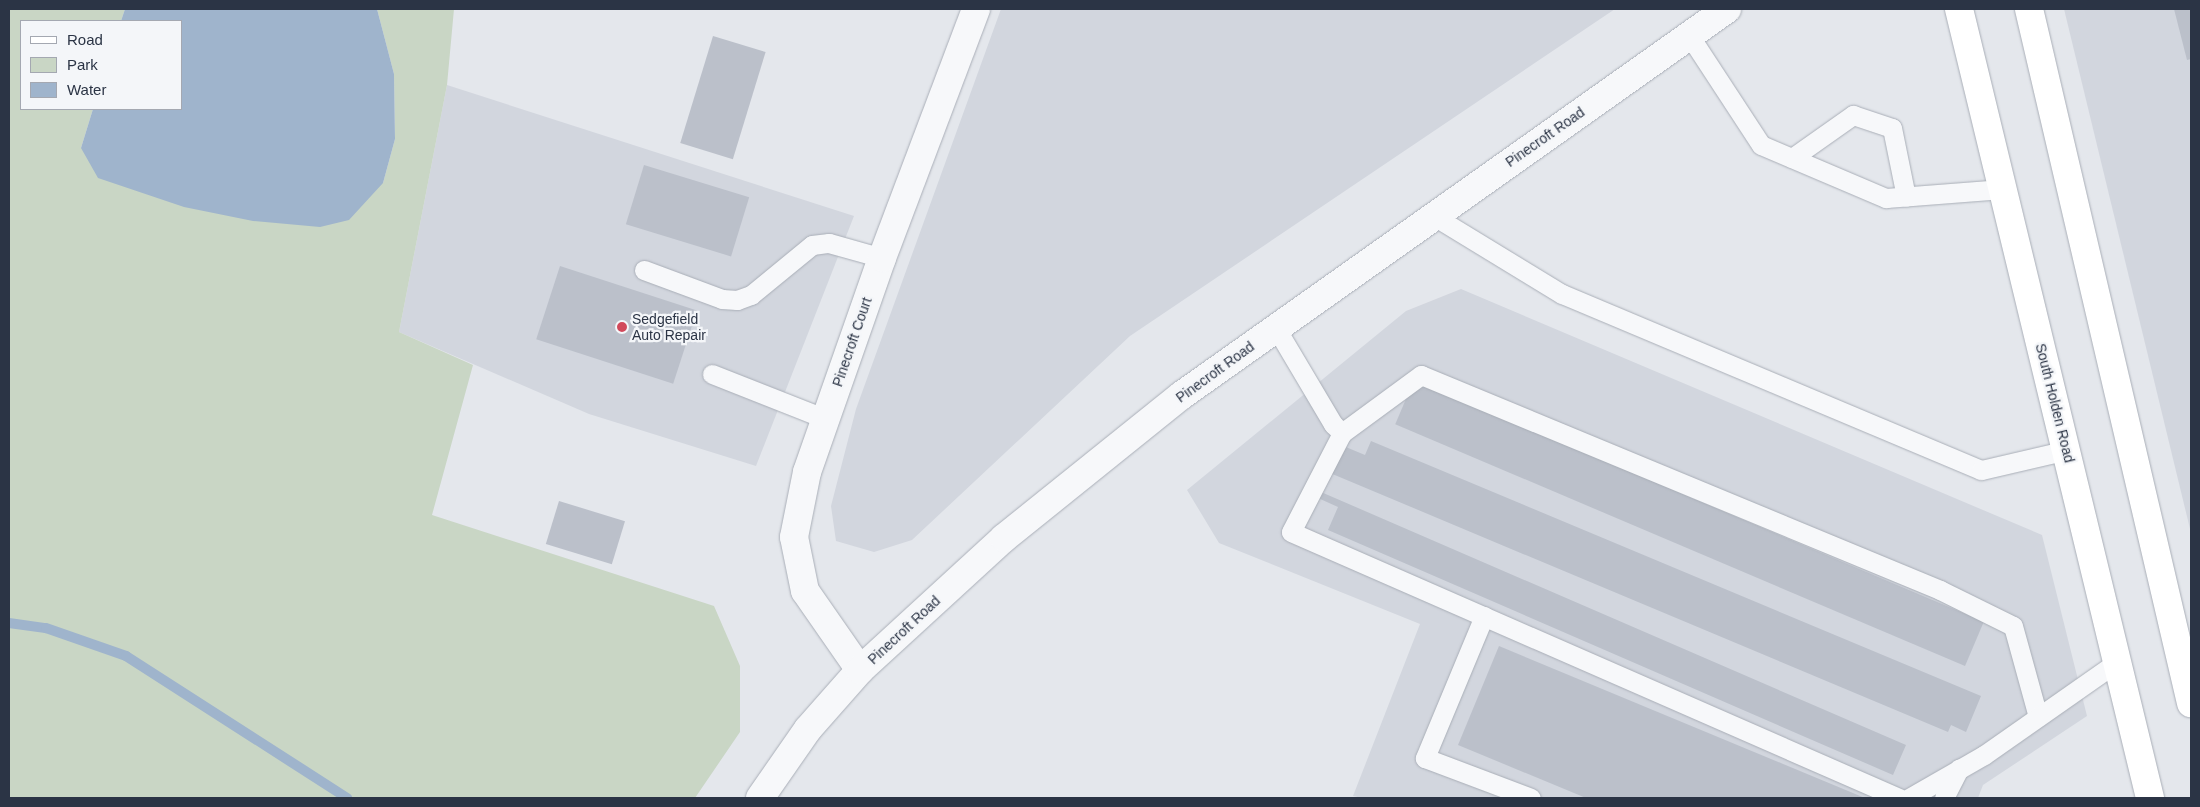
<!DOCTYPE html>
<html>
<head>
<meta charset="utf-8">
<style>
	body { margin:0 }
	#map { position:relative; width:2200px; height:807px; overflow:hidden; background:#e4e7ec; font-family:Helvetica,sans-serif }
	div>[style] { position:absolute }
	.built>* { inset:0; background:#d2d6de }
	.green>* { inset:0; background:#c9d6c5 }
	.water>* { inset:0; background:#9fb4cc }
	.stream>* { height:10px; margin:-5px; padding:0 5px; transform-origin:5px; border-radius:5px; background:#9fb4cc }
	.building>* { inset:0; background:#bbc0ca; transform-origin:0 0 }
	.roads { filter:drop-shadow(0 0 1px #a9aeb7) drop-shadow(0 0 1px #a9aeb7) }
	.service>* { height:19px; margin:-9.5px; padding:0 9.5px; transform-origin:9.5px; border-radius:9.5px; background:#f7f8fa }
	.minor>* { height:28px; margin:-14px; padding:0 14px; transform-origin:14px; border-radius:14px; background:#f7f8fa }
	.tertiary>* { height:28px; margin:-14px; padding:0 14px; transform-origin:14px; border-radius:14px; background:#f7f8fa }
	.secondary>* { height:28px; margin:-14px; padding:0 14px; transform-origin:14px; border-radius:14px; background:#fff }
	.dots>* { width:14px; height:14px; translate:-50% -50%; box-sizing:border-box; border:2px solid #f4f6f9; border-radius:50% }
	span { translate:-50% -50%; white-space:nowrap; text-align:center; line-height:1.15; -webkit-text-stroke:4.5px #f4f6f9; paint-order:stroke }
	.street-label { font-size:14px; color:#2b3445 }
	.poi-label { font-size:14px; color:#2b3445 }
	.left { translate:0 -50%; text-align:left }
	.frame { position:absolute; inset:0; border:10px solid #2b3445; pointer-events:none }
	.legend { position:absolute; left:20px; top:20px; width:162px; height:90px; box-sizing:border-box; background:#f4f6f9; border:1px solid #a4a8b1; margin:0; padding:6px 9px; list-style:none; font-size:15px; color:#2b3445 }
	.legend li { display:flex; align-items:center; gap:10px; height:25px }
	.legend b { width:25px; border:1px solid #a4a8b1 }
</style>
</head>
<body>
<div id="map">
	<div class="built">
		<i style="clip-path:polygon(1001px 9px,1615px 9px,1130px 336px,912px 540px,874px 552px,836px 541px,831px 506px,856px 409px)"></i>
		<i style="clip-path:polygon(2064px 9px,2191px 9px,2191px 533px)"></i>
		<i style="clip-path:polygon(447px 85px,854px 216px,756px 466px,589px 414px,399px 332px)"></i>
		<i style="clip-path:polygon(1461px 289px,2042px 535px,2087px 716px,1983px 785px,1978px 798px,1362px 798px,1353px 796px,1420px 624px,1219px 543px,1187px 490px,1406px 311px)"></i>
	</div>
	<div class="green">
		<i style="clip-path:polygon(9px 9px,125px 9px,121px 21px,21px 21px,21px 109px,93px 109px,81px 148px,383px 183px,395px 139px,394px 74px,377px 9px,454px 9px,447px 85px,399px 332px,473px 365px,432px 515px,714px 606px,740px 666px,740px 732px,695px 798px,9px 798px)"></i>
	</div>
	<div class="water">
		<i style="clip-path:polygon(125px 9px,377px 9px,394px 74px,395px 139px,383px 183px,349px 220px,320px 227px,253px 221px,184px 207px,98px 178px,81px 148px,93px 109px,181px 109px,181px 21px,121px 21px)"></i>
	</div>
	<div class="stream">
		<i style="left:9px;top:623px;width:37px;rotate:8deg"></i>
		<i style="left:46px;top:628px;width:85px;rotate:19.3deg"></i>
		<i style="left:126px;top:656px;width:263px;rotate:32.7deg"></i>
	</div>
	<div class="building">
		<i style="clip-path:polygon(2174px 9px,2191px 9px,2191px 59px,2187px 60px)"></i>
		<i style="left:713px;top:36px;width:55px;height:112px;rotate:17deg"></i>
		<i style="left:644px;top:165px;width:110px;height:62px;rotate:17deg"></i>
		<i style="left:560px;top:266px;width:144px;height:77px;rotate:18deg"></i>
		<i style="left:1414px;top:380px;width:619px;height:48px;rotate:23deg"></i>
		<i style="clip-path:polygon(1371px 441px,1981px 696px,1966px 732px,1951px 725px,1948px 732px,1330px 473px,1341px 445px,1365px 455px)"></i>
		<i style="clip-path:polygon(1321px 492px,1906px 745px,1893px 775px,1328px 530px,1338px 507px,1318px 498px)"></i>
		<i style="left:559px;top:501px;width:69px;height:45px;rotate:17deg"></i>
		<i style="clip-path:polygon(1499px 646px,1865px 798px,1586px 798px,1458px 745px)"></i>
	</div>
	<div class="roads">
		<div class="service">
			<i style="left:1689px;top:35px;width:131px;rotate:56.8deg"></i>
			<i style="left:1761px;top:145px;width:136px;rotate:23deg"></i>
			<i style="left:1886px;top:198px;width:117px;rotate:-4.4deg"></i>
			<i style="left:1792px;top:158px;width:75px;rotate:-35.2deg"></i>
			<i style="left:1853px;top:115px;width:41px;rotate:18.4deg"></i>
			<i style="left:1892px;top:128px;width:70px;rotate:78.5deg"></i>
			<i style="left:1434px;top:216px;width:150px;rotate:31.4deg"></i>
			<i style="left:1562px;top:294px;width:454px;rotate:22.8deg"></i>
			<i style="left:1981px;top:470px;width:88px;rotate:-13.1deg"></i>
			<i style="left:644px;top:270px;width:83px;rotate:20.4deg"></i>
			<i style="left:722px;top:299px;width:15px;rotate:4deg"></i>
			<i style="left:737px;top:300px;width:15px;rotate:-20deg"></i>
			<i style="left:751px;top:295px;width:79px;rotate:-39.3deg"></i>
			<i style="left:812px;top:245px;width:17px;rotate:-7deg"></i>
			<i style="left:829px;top:243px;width:55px;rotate:15.8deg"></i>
			<i style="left:1276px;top:328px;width:112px;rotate:59.3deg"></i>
			<i style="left:1333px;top:424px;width:13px;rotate:45deg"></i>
			<i style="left:1342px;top:433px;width:111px;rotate:117.3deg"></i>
			<i style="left:1291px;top:532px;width:664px;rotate:23.63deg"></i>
			<i style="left:712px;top:374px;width:123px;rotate:21.5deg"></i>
			<i style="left:1342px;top:433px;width:98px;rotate:-36.3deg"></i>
			<i style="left:1421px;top:375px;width:562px;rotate:22.5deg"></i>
			<i style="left:1940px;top:590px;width:81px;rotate:26.3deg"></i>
			<i style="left:2013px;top:626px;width:94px;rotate:74.6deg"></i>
			<i style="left:1484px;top:616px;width:154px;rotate:112.6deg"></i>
			<i style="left:1425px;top:758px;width:113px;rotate:20.7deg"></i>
			<i style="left:1909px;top:798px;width:86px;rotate:-29.8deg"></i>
			<i style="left:1984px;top:755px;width:164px;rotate:-35deg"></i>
			<i style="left:1944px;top:798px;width:33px;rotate:-63deg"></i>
		</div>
		<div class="minor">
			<i style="left:860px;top:670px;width:96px;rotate:-124.8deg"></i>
			<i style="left:805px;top:591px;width:55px;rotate:-101.5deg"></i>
			<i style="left:794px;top:537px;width:66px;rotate:-78.7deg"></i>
			<i style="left:807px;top:472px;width:227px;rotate:-70.7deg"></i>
			<i style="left:882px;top:258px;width:266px;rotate:-69.3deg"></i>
		</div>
		<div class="tertiary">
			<i style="left:760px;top:798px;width:84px;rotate:-55.2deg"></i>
			<i style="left:808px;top:729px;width:79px;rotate:-48.6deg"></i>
			<i style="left:860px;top:670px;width:195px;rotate:-42.5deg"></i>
			<i style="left:1004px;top:538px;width:228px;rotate:-38.8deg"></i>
			<i style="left:1182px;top:395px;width:668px;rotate:-35.31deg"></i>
		</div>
		<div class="secondary">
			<i style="left:1959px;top:9px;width:812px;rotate:76.39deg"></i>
			<i style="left:2029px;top:9px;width:713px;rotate:76.86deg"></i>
		</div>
	</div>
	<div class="dots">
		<i style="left:622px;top:327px;background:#d1495b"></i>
	</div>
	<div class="street-label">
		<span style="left:1545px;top:137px;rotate:-35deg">Pinecroft Road</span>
		<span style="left:852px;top:342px;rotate:-71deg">Pinecroft Court</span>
		<span style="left:1215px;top:372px;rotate:-36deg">Pinecroft Road</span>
		<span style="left:2055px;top:403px;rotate:76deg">South Holden Road</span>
		<span style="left:904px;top:630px;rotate:-43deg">Pinecroft Road</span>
	</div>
	<div class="poi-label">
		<span class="left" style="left:632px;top:327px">Sedgefield<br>Auto Repair</span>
	</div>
	<div class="frame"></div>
	<ul class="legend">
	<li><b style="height:6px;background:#fff"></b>Road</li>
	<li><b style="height:14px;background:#c9d6c5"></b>Park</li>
	<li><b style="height:14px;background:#9fb4cc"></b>Water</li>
	</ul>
</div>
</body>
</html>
